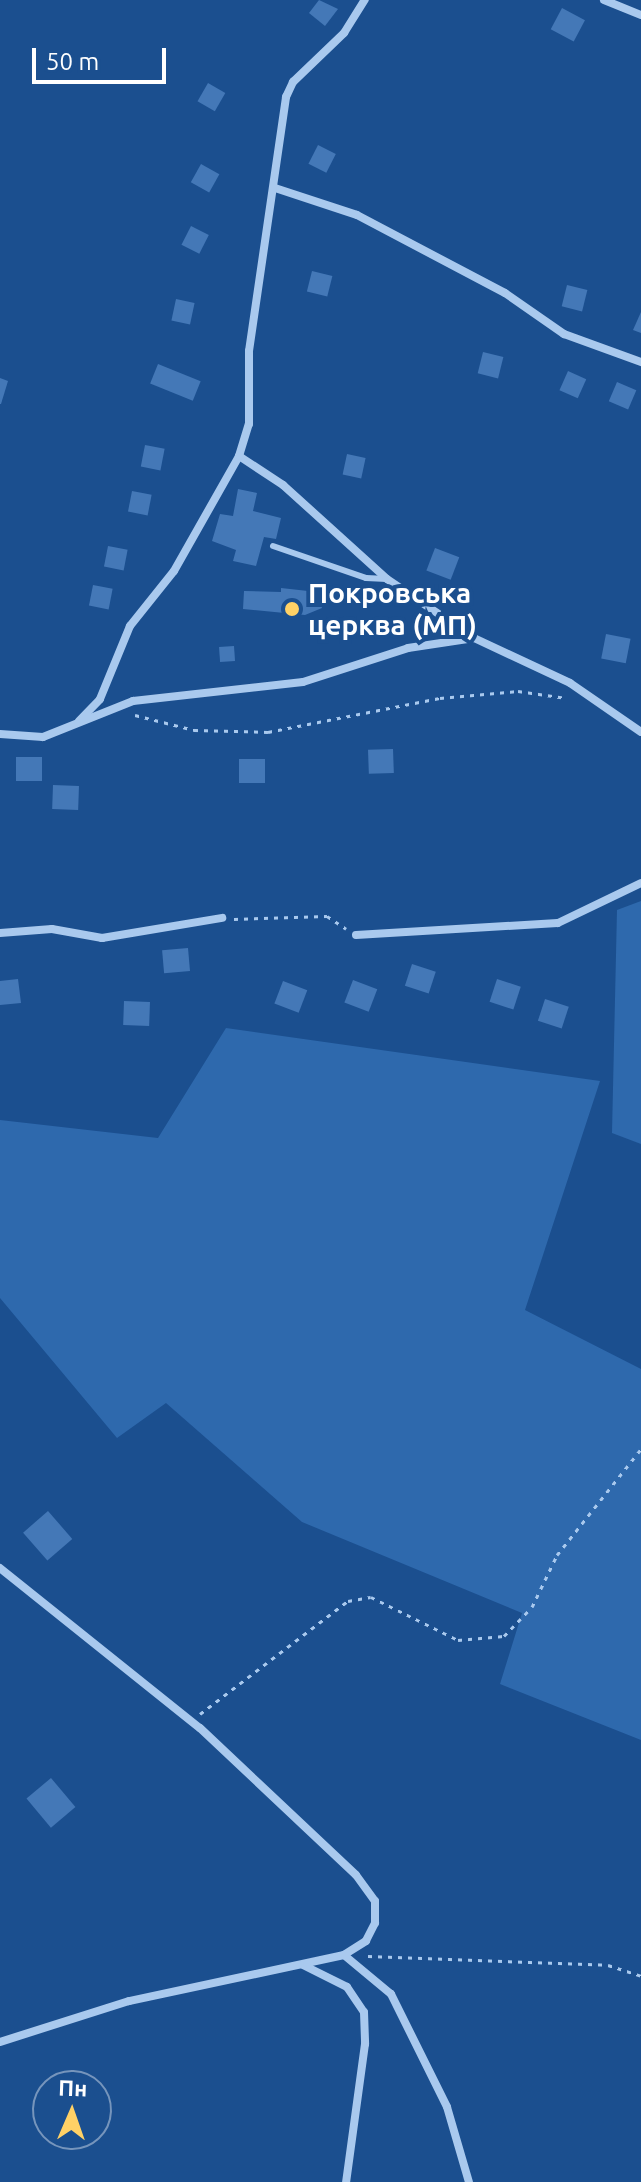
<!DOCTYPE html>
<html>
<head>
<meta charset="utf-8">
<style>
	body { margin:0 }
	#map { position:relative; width:641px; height:2182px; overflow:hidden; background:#1b4f8f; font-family:Ubuntu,sans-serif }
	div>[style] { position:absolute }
	.green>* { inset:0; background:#2e69ad }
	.building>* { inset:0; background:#4478b7; transform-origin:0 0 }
	.path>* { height:3px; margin-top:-1.5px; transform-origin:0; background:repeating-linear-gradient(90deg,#a9c9ee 0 4px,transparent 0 10px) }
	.lane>* { height:6px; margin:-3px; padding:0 3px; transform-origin:3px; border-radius:3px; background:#a9c9ee }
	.street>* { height:8px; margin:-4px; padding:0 4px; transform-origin:4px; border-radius:4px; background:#a9c9ee }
	.dots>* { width:22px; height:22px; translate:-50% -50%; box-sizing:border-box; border:4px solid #1b4f8f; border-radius:50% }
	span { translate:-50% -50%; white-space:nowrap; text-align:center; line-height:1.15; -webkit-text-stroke:8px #1b4f8f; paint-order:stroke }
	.poi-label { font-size:28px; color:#fff; font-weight:700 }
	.left { translate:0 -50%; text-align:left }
	.north { position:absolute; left:32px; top:2070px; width:80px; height:80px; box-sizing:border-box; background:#1b4f8f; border:2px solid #7695bc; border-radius:50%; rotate:2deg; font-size:22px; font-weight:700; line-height:32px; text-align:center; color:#fff }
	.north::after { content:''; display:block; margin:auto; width:28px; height:36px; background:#ffd166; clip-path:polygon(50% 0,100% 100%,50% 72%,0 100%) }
	.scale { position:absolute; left:32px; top:48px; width:134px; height:36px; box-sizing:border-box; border:4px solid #fff; border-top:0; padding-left:10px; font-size:24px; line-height:28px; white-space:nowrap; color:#fff; -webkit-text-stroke:6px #1b4f8f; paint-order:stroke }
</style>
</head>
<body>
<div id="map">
	<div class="green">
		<i style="clip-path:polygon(641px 901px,641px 1144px,612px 1133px,617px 910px)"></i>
		<i style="clip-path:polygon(226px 1028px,600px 1081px,525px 1310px,641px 1369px,641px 1740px,500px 1684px,522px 1613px,302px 1522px,166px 1403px,117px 1438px,0 1298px,0 1120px,158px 1138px)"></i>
	</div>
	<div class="building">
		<i style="clip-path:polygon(319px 0,338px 9px,325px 26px,309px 13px)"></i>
		<i style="left:562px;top:8px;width:26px;height:24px;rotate:28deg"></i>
		<i style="left:208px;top:83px;width:20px;height:21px;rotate:30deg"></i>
		<i style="left:318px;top:145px;width:20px;height:21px;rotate:27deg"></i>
		<i style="left:201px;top:164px;width:21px;height:21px;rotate:29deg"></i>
		<i style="left:191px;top:226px;width:20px;height:21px;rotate:27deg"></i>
		<i style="left:312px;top:271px;width:21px;height:21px;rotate:14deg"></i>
		<i style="left:567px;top:285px;width:21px;height:22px;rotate:14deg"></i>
		<i style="left:176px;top:299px;width:19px;height:22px;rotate:12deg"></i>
		<i style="clip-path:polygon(641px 312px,641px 333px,633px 330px)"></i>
		<i style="left:483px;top:352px;width:21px;height:22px;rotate:14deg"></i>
		<i style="left:158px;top:364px;width:46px;height:21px;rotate:22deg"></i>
		<i style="left:568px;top:371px;width:20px;height:21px;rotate:24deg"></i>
		<i style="clip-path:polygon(0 378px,8px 381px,1px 404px,0 404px)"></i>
		<i style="left:617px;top:382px;width:21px;height:21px;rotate:23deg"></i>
		<i style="left:145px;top:445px;width:20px;height:22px;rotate:11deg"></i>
		<i style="left:347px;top:454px;width:19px;height:21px;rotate:12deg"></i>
		<i style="clip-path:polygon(238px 489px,257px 493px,253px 511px,281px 518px,276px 539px,264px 537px,256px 566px,233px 561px,236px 550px,212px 541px,220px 514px,233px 516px)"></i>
		<i style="left:132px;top:491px;width:20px;height:21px;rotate:11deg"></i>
		<i style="left:108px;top:546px;width:20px;height:21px;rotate:11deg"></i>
		<i style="left:435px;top:548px;width:26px;height:24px;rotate:21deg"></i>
		<i style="left:93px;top:585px;width:20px;height:21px;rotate:11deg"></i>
		<i style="clip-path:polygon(281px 588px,317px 592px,322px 608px,305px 615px,243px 609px,244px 591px,281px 592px)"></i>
		<i style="left:606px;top:634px;width:25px;height:25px;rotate:11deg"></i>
		<i style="left:234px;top:646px;width:15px;height:15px;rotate:86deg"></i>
		<i style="left:393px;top:749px;width:24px;height:25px;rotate:88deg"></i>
		<i style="left:16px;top:757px;width:26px;height:24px"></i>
		<i style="left:265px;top:759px;width:24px;height:26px;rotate:90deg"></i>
		<i style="left:53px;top:785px;width:26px;height:24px;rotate:2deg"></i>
		<i style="left:188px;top:948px;width:23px;height:26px;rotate:85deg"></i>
		<i style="left:412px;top:964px;width:25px;height:23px;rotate:18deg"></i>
		<i style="clip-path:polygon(18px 979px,21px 1003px,0 1005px,0 981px)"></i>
		<i style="left:497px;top:979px;width:25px;height:24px;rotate:18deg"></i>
		<i style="left:353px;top:980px;width:26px;height:24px;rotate:21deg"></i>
		<i style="left:283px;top:981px;width:26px;height:24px;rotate:21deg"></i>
		<i style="left:545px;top:999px;width:25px;height:23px;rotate:18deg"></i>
		<i style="left:124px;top:1001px;width:26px;height:24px;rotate:2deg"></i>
		<i style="left:48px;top:1511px;width:37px;height:33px;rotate:49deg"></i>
		<i style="left:51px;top:1778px;width:38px;height:32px;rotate:50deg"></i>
	</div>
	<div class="path">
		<i style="left:135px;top:715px;width:61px;rotate:14.3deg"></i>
		<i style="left:194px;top:730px;width:74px;rotate:1.5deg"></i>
		<i style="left:268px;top:732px;width:175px;rotate:-11.2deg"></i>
		<i style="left:440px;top:698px;width:78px;rotate:-5.1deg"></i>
		<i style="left:518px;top:691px;width:49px;rotate:8.3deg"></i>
		<i style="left:234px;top:919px;width:93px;rotate:-1.8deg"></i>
		<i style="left:327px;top:916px;width:23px;rotate:34deg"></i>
		<i style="left:200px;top:1714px;width:186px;rotate:-37.4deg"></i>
		<i style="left:348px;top:1601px;width:23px;rotate:-10deg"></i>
		<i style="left:371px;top:1597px;width:97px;rotate:26.3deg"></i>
		<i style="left:458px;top:1640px;width:46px;rotate:-5deg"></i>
		<i style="left:504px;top:1636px;width:40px;rotate:-46deg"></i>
		<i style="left:532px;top:1607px;width:58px;rotate:-64.3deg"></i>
		<i style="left:557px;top:1555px;width:135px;rotate:-51.6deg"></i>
		<i style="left:368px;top:1956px;width:240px;rotate:2.1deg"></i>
		<i style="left:608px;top:1965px;width:35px;rotate:18deg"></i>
	</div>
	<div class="lane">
		<i style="left:273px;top:546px;width:98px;rotate:19deg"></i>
		<i style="left:366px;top:578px;width:21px;rotate:3deg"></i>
	</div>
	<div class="street">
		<i style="left:604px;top:0;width:40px;rotate:22deg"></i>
		<i style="left:275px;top:188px;width:86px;rotate:18.2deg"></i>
		<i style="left:357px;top:215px;width:167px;rotate:27.8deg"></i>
		<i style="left:505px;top:293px;width:72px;rotate:34.8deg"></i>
		<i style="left:564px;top:334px;width:82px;rotate:20deg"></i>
		<i style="left:239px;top:456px;width:53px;rotate:33.4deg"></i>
		<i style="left:283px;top:485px;width:140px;rotate:42.1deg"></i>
		<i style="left:387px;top:579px;width:105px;rotate:34.1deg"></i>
		<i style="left:79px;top:721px;width:30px;rotate:-46deg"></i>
		<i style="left:100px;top:699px;width:79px;rotate:-67.7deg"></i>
		<i style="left:130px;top:626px;width:70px;rotate:-51.3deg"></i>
		<i style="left:174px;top:571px;width:132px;rotate:-60.5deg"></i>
		<i style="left:239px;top:456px;width:34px;rotate:-73deg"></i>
		<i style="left:249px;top:424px;width:73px;rotate:-90deg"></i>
		<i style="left:249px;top:351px;width:257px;rotate:-81.7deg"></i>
		<i style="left:286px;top:97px;width:17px;rotate:-65deg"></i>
		<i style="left:293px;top:82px;width:71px;rotate:-43.9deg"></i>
		<i style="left:344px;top:33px;width:39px;rotate:-58deg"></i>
		<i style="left:0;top:734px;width:43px;rotate:4deg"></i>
		<i style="left:43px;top:737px;width:97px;rotate:-21.8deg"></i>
		<i style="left:133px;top:701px;width:171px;rotate:-6.4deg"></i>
		<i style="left:303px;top:682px;width:110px;rotate:-17.9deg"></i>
		<i style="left:408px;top:648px;width:67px;rotate:-8.6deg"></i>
		<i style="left:474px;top:638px;width:106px;rotate:25.1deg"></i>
		<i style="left:570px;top:683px;width:86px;rotate:34.6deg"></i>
		<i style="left:0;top:933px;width:52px;rotate:-4.4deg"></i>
		<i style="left:52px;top:929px;width:51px;rotate:10.2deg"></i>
		<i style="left:102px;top:938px;width:122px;rotate:-9.5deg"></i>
		<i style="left:356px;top:935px;width:202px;rotate:-3.4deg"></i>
		<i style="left:558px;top:923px;width:92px;rotate:-25.7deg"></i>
		<i style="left:0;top:1568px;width:256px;rotate:38.7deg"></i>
		<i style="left:200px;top:1728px;width:214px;rotate:43.3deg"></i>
		<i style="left:356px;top:1875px;width:32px;rotate:54deg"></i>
		<i style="left:375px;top:1901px;width:22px;rotate:90deg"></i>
		<i style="left:375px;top:1923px;width:20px;rotate:117deg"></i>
		<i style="left:366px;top:1941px;width:26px;rotate:148deg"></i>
		<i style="left:344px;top:1955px;width:220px;rotate:167.9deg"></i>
		<i style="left:129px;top:2001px;width:135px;rotate:162.4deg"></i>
		<i style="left:344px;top:1955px;width:61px;rotate:39.7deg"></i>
		<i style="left:391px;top:1994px;width:126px;rotate:63.6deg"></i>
		<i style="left:447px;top:2107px;width:78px;rotate:73.7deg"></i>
		<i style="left:303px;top:1965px;width:49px;rotate:26.6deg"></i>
		<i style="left:347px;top:1987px;width:30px;rotate:56deg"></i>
		<i style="left:364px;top:2012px;width:32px;rotate:88deg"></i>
		<i style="left:365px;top:2044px;width:139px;rotate:97.8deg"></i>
	</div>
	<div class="dots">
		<i style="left:292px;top:609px;background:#ffd166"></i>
	</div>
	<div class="poi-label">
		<span class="left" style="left:308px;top:609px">Покровська<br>церква (МП)</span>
	</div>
	<div class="north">Пн</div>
	<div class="scale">50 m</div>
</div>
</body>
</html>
